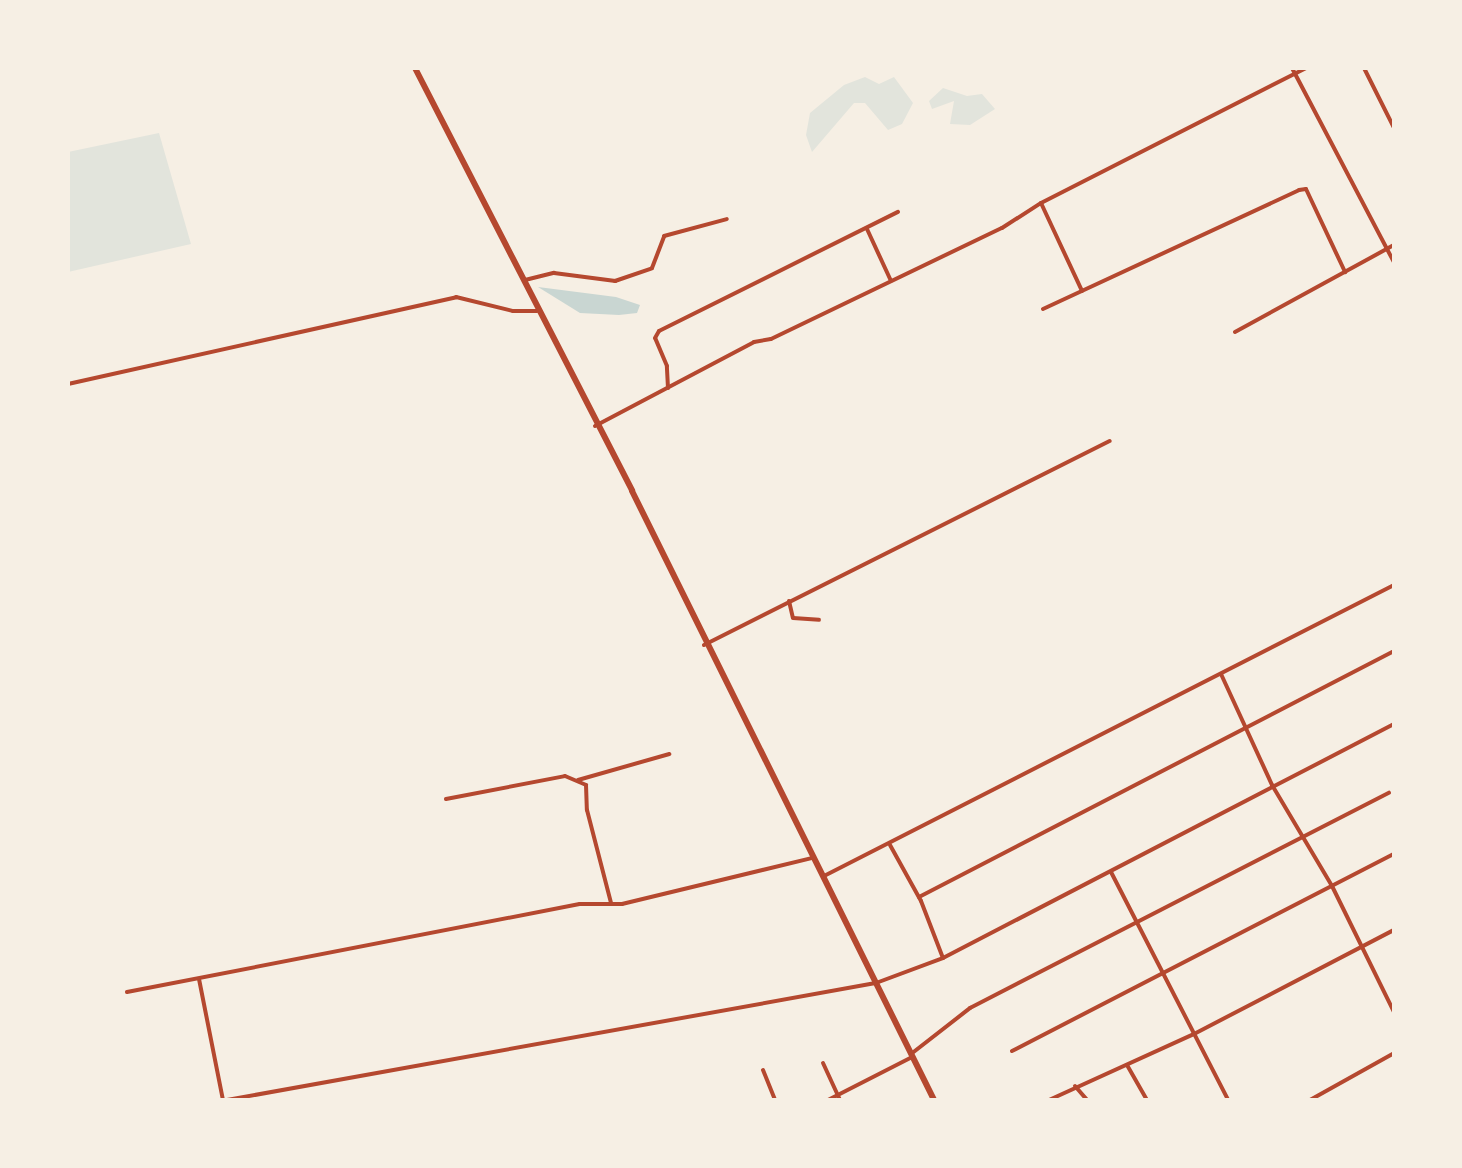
<!DOCTYPE html>
<html>
<head>
<meta charset="utf-8">
<style>
	body { margin:0 }
	#map { position:relative; width:1462px; height:1168px; overflow:hidden; background:#f6efe4; font-family:Commissioner,sans-serif }
	div>[style] { position:absolute }
	.green>* { inset:0; background:#e2e4dc }
	.water>* { inset:0; background:#c9d6d2 }
	.minor>* { height:4px; margin:-2px; padding:0 2px; transform-origin:2px; border-radius:2px; background:#b5482f }
	.trunk>* { height:6px; margin:-3px; padding:0 3px; transform-origin:3px; border-radius:3px; background:#b5482f }
	span { translate:-50% -50%; white-space:nowrap; text-align:center; line-height:1.15; -webkit-text-stroke:7px #f6efe4; paint-order:stroke }
	.frame { position:absolute; inset:0; border:70px solid #f6efe4; pointer-events:none }
</style>
</head>
<body>
<div id="map">
	<div class="green">
		<i style="clip-path:polygon(865px 77px,879px 84px,894px 77px,913px 103px,902px 124px,888px 130px,865px 103px,854px 103px,812px 152px,806px 135px,810px 113px,844px 85px)"></i>
		<i style="clip-path:polygon(943px 88px,967px 96px,982px 94px,995px 109px,970px 125px,950px 124px,954px 101px,932px 109px,929px 101px)"></i>
		<i style="clip-path:polygon(159px 133px,191px 244px,68px 272px,68px 152px)"></i>
	</div>
	<div class="water">
		<i style="clip-path:polygon(538px 287px,616px 297px,640px 305px,637px 313px,619px 315px,580px 313px)"></i>
	</div>
	<div class="minor">
		<i style="left:1292px;top:68px;width:219px;rotate:62.3deg"></i>
		<i style="left:1364px;top:68px;width:67px;rotate:63.4deg"></i>
		<i style="left:1041px;top:203px;width:297px;rotate:-27deg"></i>
		<i style="left:867px;top:229px;width:57px;rotate:65.2deg"></i>
		<i style="left:525px;top:280px;width:30px;rotate:-14deg"></i>
		<i style="left:554px;top:273px;width:62px;rotate:7.5deg"></i>
		<i style="left:615px;top:281px;width:39px;rotate:-19deg"></i>
		<i style="left:652px;top:268px;width:34px;rotate:-69deg"></i>
		<i style="left:664px;top:236px;width:65px;rotate:-15.1deg"></i>
		<i style="left:1043px;top:309px;width:282px;rotate:-24.9deg"></i>
		<i style="left:1299px;top:190px;width:7px;rotate:-8deg"></i>
		<i style="left:1306px;top:189px;width:92px;rotate:64.8deg"></i>
		<i style="left:1235px;top:332px;width:181px;rotate:-28.7deg"></i>
		<i style="left:68px;top:384px;width:398px;rotate:-12.6deg"></i>
		<i style="left:456px;top:297px;width:59px;rotate:13.8deg"></i>
		<i style="left:513px;top:311px;width:24px"></i>
		<i style="left:668px;top:388px;width:22px;rotate:-93deg"></i>
		<i style="left:667px;top:366px;width:30px;rotate:-113deg"></i>
		<i style="left:655px;top:338px;width:8px;rotate:-60deg"></i>
		<i style="left:659px;top:331px;width:267px;rotate:-26.5deg"></i>
		<i style="left:595px;top:426px;width:180px;rotate:-27.8deg"></i>
		<i style="left:754px;top:342px;width:17px;rotate:-10deg"></i>
		<i style="left:771px;top:339px;width:256px;rotate:-25.7deg"></i>
		<i style="left:1002px;top:228px;width:46px;rotate:-32.7deg"></i>
		<i style="left:1041px;top:203px;width:97px;rotate:65deg"></i>
		<i style="left:789px;top:601px;width:17px;rotate:77deg"></i>
		<i style="left:793px;top:618px;width:26px;rotate:4deg"></i>
		<i style="left:704px;top:645px;width:454px;rotate:-26.7deg"></i>
		<i style="left:1221px;top:674px;width:122px;rotate:65.3deg"></i>
		<i style="left:1272px;top:785px;width:117px;rotate:59.3deg"></i>
		<i style="left:1332px;top:886px;width:140px;rotate:63.8deg"></i>
		<i style="left:578px;top:780px;width:95px;rotate:-15.9deg"></i>
		<i style="left:446px;top:799px;width:121px;rotate:-10.9deg"></i>
		<i style="left:565px;top:776px;width:23px;rotate:23deg"></i>
		<i style="left:586px;top:785px;width:25px;rotate:88deg"></i>
		<i style="left:587px;top:810px;width:96px;rotate:75.5deg"></i>
		<i style="left:890px;top:845px;width:64px;rotate:61deg"></i>
		<i style="left:921px;top:901px;width:61px;rotate:68.9deg"></i>
		<i style="left:1111px;top:872px;width:256px;rotate:62.8deg"></i>
		<i style="left:824px;top:876px;width:640px;rotate:-27.05deg"></i>
		<i style="left:919px;top:897px;width:535px;rotate:-27.38deg"></i>
		<i style="left:199px;top:979px;width:123px;rotate:78.8deg"></i>
		<i style="left:127px;top:992px;width:461px;rotate:-11deg"></i>
		<i style="left:580px;top:904px;width:42px"></i>
		<i style="left:622px;top:904px;width:195px;rotate:-13.6deg"></i>
		<i style="left:1012px;top:1051px;width:430px;rotate:-27.3deg"></i>
		<i style="left:911px;top:1054px;width:75px;rotate:-37.9deg"></i>
		<i style="left:970px;top:1008px;width:471px;rotate:-27.2deg"></i>
		<i style="left:823px;top:1063px;width:41px;rotate:65.3deg"></i>
		<i style="left:1127px;top:1065px;width:40px;rotate:60.3deg"></i>
		<i style="left:763px;top:1070px;width:32px;rotate:68deg"></i>
		<i style="left:1075px;top:1086px;width:18px;rotate:49deg"></i>
		<i style="left:227px;top:1100px;width:659px;rotate:-10.22deg"></i>
		<i style="left:876px;top:983px;width:72px;rotate:-20.5deg"></i>
		<i style="left:943px;top:958px;width:508px;rotate:-27.42deg"></i>
		<i style="left:828px;top:1100px;width:94px;rotate:-27.1deg"></i>
		<i style="left:1049px;top:1100px;width:159px;rotate:-24.5deg"></i>
		<i style="left:1194px;top:1034px;width:225px;rotate:-27.5deg"></i>
		<i style="left:1310px;top:1100px;width:96px;rotate:-29.2deg"></i>
	</div>
	<div class="trunk">
		<i style="left:415px;top:68px;width:475px;rotate:62.8deg"></i>
		<i style="left:632px;top:491px;width:680px;rotate:63.62deg"></i>
	</div>
	<div class="frame"></div>
</div>
</body>
</html>
